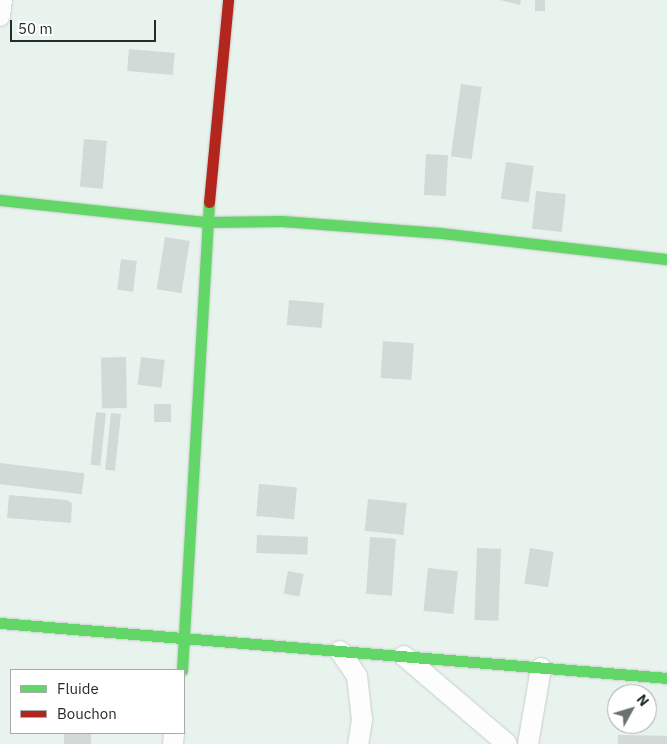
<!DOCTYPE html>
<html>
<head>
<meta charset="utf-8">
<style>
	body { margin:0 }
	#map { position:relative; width:667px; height:744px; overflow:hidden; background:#e9f3ee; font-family:"IBM Plex Sans",sans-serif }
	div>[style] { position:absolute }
	.building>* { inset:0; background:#d1dad7; transform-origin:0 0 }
	.roads { filter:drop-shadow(0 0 1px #c7cfcb) drop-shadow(0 0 1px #c7cfcb) }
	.street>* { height:20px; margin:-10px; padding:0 10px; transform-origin:10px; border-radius:10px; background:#fcfdfc }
	.fast>* { height:11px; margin:-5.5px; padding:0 5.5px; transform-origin:5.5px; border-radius:5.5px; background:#63d668 }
	.jam>* { height:11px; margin:-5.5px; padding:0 5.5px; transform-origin:5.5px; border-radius:5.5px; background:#b3261e }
	span { translate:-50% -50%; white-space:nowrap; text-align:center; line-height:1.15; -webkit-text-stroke:4px #fff; paint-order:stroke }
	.legend { position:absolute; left:10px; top:669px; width:175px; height:65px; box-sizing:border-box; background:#fff; border:1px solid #a8aba9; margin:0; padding:6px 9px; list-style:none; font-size:15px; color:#262c29 }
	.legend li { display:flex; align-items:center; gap:10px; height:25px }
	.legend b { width:25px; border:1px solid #a8aba9 }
	.north { position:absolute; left:607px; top:684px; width:50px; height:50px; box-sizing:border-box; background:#fff; border:1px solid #a8aba9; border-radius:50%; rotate:51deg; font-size:14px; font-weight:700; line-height:20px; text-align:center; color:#262c29 }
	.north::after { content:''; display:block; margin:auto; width:18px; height:22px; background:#6a726e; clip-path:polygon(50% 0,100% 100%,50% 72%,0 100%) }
	.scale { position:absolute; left:10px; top:20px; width:146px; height:22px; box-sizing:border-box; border:2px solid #262c29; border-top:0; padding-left:6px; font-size:15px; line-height:18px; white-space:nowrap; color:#262c29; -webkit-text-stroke:4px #fff; paint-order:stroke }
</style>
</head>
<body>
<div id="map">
	<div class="building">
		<i style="clip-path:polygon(500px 0,521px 0,520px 5px)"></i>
		<i style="left:535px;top:0;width:10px;height:11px"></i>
		<i style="left:129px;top:49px;width:46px;height:22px;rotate:5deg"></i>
		<i style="left:461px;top:84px;width:21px;height:73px;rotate:8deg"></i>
		<i style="left:84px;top:139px;width:23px;height:48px;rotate:5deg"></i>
		<i style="left:426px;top:154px;width:22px;height:41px;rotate:3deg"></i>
		<i style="left:506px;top:162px;width:28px;height:37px;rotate:8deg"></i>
		<i style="left:536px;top:191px;width:30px;height:38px;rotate:6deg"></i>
		<i style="left:165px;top:237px;width:25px;height:53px;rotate:9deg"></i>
		<i style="left:121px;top:259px;width:16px;height:31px;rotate:7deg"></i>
		<i style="left:289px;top:300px;width:35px;height:25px;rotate:5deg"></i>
		<i style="left:383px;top:341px;width:31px;height:37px;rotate:4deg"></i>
		<i style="left:126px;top:357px;width:51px;height:25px;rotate:89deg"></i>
		<i style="left:141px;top:357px;width:24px;height:28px;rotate:7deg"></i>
		<i style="left:154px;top:404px;width:17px;height:18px"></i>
		<i style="left:96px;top:412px;width:10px;height:53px;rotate:6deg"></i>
		<i style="left:111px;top:413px;width:10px;height:57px;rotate:6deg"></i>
		<i style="left:0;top:463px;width:85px;height:21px;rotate:7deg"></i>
		<i style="left:259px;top:484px;width:38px;height:32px;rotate:5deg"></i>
		<i style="clip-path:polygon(9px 495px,67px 500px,72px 503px,71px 523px,7px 518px)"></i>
		<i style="left:368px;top:499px;width:39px;height:32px;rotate:6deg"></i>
		<i style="left:257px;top:535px;width:51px;height:18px;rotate:2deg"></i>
		<i style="left:370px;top:537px;width:26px;height:57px;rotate:4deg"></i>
		<i style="left:477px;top:548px;width:24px;height:72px;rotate:2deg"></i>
		<i style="left:530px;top:548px;width:24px;height:36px;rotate:9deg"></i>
		<i style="left:428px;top:568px;width:30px;height:43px;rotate:6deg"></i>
		<i style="left:288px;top:571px;width:16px;height:23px;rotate:11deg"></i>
		<i style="left:64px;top:733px;width:27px;height:11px"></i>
		<i style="left:618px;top:735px;width:49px;height:9px;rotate:1deg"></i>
	</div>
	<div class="roads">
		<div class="street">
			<i style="left:0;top:16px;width:16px;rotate:-83deg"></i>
			<i style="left:340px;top:651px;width:30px;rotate:56deg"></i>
			<i style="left:357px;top:676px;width:44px;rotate:83.5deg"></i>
			<i style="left:362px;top:720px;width:24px;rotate:99deg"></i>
			<i style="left:404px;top:656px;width:135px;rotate:40.5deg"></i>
			<i style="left:173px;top:744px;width:11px;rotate:-85deg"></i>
			<i style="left:528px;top:744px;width:77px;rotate:-80.3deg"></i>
		</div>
		<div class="fast">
			<i style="left:0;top:200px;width:208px;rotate:6.1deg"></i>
			<i style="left:207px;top:222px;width:75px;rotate:-0.8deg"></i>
			<i style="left:282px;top:221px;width:159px;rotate:4.3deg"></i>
			<i style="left:441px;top:233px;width:227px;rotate:6.6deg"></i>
			<i style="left:0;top:623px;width:669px;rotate:4.71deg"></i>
			<i style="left:182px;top:670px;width:469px;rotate:-86.7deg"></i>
		</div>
		<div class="jam">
			<i style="left:209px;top:202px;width:203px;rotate:-84.6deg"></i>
		</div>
	</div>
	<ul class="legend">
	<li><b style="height:6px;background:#63d668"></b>Fluide</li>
	<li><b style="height:6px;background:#b3261e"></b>Bouchon</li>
	</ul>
	<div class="north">N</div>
	<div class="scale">50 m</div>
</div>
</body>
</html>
